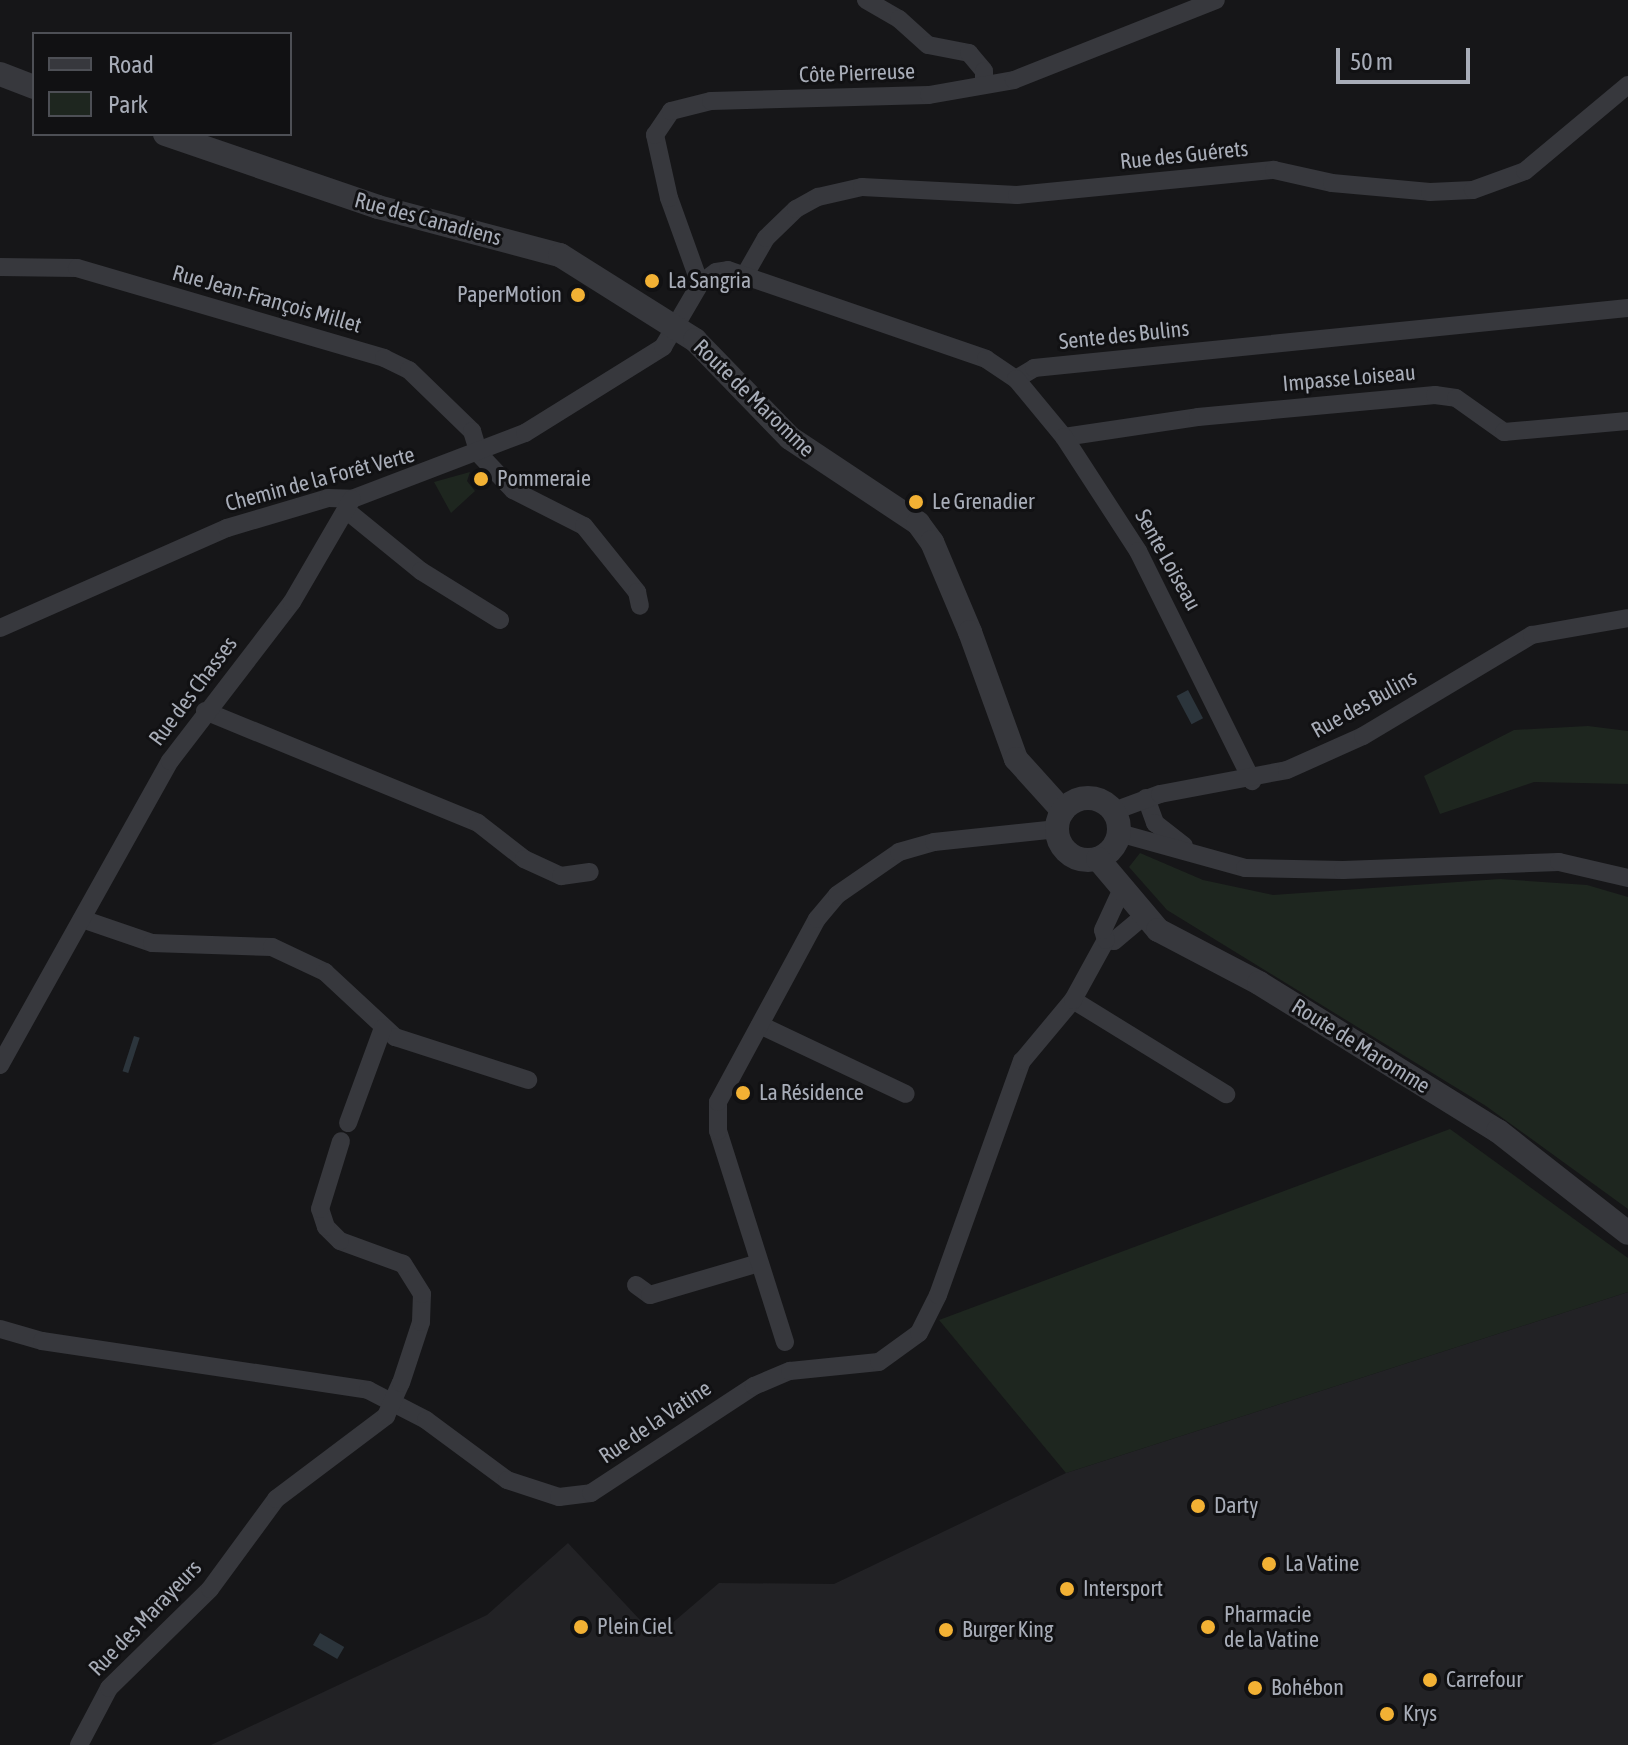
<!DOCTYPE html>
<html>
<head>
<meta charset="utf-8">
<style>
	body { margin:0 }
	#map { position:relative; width:1628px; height:1745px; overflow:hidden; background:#161618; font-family:"Asap Condensed",sans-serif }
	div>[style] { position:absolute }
	.built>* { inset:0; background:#222225 }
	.green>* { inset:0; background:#1e261f }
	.water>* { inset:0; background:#2c353c; transform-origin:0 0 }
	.minor>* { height:18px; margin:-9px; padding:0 9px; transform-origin:9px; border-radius:9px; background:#37383d }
	.tertiary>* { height:24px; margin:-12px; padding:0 12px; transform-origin:12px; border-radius:12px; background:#37383d }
	.tertiary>.ring { margin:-12px; padding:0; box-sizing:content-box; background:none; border:24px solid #37383d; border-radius:50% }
	.dots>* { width:22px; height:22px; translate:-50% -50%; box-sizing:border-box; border:4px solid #111113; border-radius:50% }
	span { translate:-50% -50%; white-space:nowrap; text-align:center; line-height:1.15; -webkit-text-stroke:6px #111113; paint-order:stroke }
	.street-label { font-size:22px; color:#a8adb8 }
	.poi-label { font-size:22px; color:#a8adb8 }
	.left { translate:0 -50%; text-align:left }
	.right { translate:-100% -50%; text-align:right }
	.legend { position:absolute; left:32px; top:32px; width:260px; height:104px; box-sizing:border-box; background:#111113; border:2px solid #4d4f55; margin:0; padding:10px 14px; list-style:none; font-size:24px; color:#a8adb8 }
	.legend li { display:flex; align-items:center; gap:16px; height:40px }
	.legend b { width:40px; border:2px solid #4d4f55 }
	.scale { position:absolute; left:1336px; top:48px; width:134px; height:36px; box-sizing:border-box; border:4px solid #a8adb8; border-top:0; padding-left:10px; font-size:24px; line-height:28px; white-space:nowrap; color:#a8adb8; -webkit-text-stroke:6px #111113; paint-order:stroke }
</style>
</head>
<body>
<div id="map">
	<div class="built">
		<i style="clip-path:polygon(1628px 1292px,1628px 1745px,211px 1745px,487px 1615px,568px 1543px,656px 1637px,719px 1583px,834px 1584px,1066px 1473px)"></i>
	</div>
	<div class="green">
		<i style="clip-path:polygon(470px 472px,467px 481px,475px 491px,451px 513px,434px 482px)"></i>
		<i style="clip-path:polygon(1588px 726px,1628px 731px,1628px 784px,1534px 782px,1440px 814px,1424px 776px,1514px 730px)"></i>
		<i style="clip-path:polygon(1140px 853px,1203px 880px,1273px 895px,1500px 879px,1587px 885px,1628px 897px,1628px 1209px,1486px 1106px,1167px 910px,1129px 867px)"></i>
		<i style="clip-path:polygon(1450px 1129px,1628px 1258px,1628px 1292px,1066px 1473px,939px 1320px)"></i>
	</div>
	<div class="water">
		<i style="left:1188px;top:690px;width:32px;height:13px;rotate:62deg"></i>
		<i style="left:134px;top:1036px;width:6px;height:37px;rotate:18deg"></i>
		<i style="left:320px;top:1633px;width:28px;height:14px;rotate:30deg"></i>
	</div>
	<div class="minor">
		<i style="left:866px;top:0;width:38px;rotate:30deg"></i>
		<i style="left:899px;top:19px;width:39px;rotate:42deg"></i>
		<i style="left:928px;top:45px;width:42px;rotate:11deg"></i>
		<i style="left:969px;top:53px;width:23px;rotate:50deg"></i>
		<i style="left:984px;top:71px;width:14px;rotate:90deg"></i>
		<i style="left:0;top:267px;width:77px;rotate:0.7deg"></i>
		<i style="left:77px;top:268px;width:320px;rotate:16.3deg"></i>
		<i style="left:384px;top:358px;width:28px;rotate:26deg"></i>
		<i style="left:409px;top:370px;width:88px;rotate:44.1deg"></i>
		<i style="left:472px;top:431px;width:24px;rotate:73deg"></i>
		<i style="left:479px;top:454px;width:50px;rotate:46.6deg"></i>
		<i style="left:513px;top:490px;width:80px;rotate:26.9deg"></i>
		<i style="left:584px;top:526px;width:85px;rotate:51.2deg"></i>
		<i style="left:637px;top:592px;width:14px;rotate:78deg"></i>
		<i style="left:746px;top:273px;width:40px;rotate:-60.3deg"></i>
		<i style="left:766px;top:238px;width:42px;rotate:-44deg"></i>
		<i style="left:796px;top:209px;width:25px;rotate:-29deg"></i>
		<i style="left:818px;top:197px;width:45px;rotate:-12.8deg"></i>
		<i style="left:862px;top:187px;width:155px;rotate:3deg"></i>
		<i style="left:1017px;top:195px;width:258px;rotate:-5.6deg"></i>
		<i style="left:1274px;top:170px;width:59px;rotate:12.6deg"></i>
		<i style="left:1332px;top:183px;width:98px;rotate:5.2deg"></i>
		<i style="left:1430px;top:192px;width:43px;rotate:-2.7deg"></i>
		<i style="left:1473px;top:190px;width:55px;rotate:-20.1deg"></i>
		<i style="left:1525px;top:171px;width:134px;rotate:-39.9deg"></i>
		<i style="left:700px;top:284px;width:91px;rotate:-109.8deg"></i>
		<i style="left:669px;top:198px;width:65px;rotate:-102.5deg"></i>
		<i style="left:655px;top:135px;width:29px;rotate:-56deg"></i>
		<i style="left:671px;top:111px;width:41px;rotate:-14deg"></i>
		<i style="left:711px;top:101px;width:218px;rotate:-1.6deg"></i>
		<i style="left:929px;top:95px;width:86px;rotate:-10deg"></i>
		<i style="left:1014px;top:80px;width:217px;rotate:-21.6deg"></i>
		<i style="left:1016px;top:379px;width:21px;rotate:-31deg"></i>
		<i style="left:1034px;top:368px;width:597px;rotate:-5.77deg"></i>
		<i style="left:1064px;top:437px;width:135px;rotate:-8.5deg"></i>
		<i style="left:1198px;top:417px;width:238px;rotate:-5.3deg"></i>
		<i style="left:1435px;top:395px;width:21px;rotate:8deg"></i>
		<i style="left:1456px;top:398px;width:59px;rotate:35.3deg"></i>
		<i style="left:1504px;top:432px;width:124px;rotate:-5.1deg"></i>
		<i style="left:346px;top:510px;width:97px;rotate:39.1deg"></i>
		<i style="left:421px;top:571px;width:93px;rotate:31.8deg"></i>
		<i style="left:0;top:628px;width:248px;rotate:-23.8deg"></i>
		<i style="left:227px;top:528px;width:105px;rotate:-16.5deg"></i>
		<i style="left:328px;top:498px;width:24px;rotate:2deg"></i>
		<i style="left:352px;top:499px;width:185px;rotate:-20.9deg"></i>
		<i style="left:525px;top:433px;width:163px;rotate:-31.9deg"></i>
		<i style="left:663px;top:347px;width:73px;rotate:-59.6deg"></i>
		<i style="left:700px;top:284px;width:20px;rotate:-37deg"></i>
		<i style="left:716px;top:272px;width:12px;rotate:-9deg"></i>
		<i style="left:728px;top:270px;width:273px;rotate:19deg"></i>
		<i style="left:986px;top:359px;width:36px;rotate:34deg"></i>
		<i style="left:1016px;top:379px;width:75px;rotate:50.4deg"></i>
		<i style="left:1064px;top:437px;width:136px;rotate:57deg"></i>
		<i style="left:1138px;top:551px;width:257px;rotate:63.6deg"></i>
		<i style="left:205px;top:711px;width:295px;rotate:22.3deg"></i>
		<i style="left:478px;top:823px;width:58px;rotate:38deg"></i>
		<i style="left:524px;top:859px;width:41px;rotate:24.7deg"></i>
		<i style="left:561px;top:876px;width:29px;rotate:-8deg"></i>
		<i style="left:1146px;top:798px;width:27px;rotate:70deg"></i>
		<i style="left:1155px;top:823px;width:37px;rotate:38deg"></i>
		<i style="left:1114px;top:811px;width:49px;rotate:-20.3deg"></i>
		<i style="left:1160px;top:794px;width:129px;rotate:-10.7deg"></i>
		<i style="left:1287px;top:770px;width:83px;rotate:-24.1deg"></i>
		<i style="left:1363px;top:736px;width:197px;rotate:-30.9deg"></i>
		<i style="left:1532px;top:635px;width:97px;rotate:-10deg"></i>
		<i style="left:1119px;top:833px;width:131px;rotate:15.5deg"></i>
		<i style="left:1245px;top:868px;width:98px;rotate:1.2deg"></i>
		<i style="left:1343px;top:870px;width:216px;rotate:-2.1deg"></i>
		<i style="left:1559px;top:862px;width:71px;rotate:13.1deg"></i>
		<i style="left:82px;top:919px;width:74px;rotate:18.9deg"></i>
		<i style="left:152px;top:943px;width:120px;rotate:1.9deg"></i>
		<i style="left:272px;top:947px;width:59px;rotate:25.3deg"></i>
		<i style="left:325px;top:972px;width:96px;rotate:42.9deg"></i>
		<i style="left:395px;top:1037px;width:140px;rotate:17.9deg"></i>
		<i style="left:1106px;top:940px;width:8px;rotate:7deg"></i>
		<i style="left:1114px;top:941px;width:38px;rotate:-40deg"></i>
		<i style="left:1073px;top:1000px;width:180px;rotate:31.6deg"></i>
		<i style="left:760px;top:1025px;width:161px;rotate:25.3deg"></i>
		<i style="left:0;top:1065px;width:348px;rotate:-60.8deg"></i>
		<i style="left:170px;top:761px;width:200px;rotate:-52.5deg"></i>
		<i style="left:292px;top:602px;width:119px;rotate:-59.8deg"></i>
		<i style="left:348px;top:1123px;width:101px;rotate:-69.8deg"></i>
		<i style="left:636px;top:1285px;width:17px;rotate:36deg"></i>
		<i style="left:650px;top:1295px;width:114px;rotate:-16.4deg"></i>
		<i style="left:0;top:1329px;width:44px;rotate:15.9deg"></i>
		<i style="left:42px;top:1341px;width:330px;rotate:8.5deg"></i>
		<i style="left:368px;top:1390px;width:65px;rotate:27.3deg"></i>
		<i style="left:426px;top:1420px;width:101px;rotate:36.5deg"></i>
		<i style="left:507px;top:1480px;width:55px;rotate:18.1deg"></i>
		<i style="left:559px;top:1497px;width:32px;rotate:-7deg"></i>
		<i style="left:591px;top:1493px;width:195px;rotate:-33.3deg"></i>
		<i style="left:754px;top:1386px;width:39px;rotate:-23deg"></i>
		<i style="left:790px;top:1371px;width:89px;rotate:-5.8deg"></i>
		<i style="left:879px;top:1362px;width:49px;rotate:-35.9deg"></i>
		<i style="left:919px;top:1333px;width:42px;rotate:-63.4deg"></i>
		<i style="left:938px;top:1295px;width:249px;rotate:-70.3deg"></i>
		<i style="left:1022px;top:1061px;width:80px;rotate:-50.1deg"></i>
		<i style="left:1073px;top:1000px;width:68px;rotate:-61.2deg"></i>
		<i style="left:1106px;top:940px;width:10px;rotate:-107deg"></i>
		<i style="left:1103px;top:930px;width:43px;rotate:-65.2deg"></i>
		<i style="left:785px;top:1342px;width:221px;rotate:-107.6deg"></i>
		<i style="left:718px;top:1131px;width:29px;rotate:-90deg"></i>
		<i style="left:718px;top:1102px;width:208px;rotate:-61.6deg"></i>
		<i style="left:817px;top:919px;width:31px;rotate:-50deg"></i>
		<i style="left:837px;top:895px;width:75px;rotate:-34.7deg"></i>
		<i style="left:899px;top:852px;width:36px;rotate:-16deg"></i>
		<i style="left:934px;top:842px;width:124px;rotate:-6deg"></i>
		<i style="left:79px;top:1745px;width:64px;rotate:-62.2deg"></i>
		<i style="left:109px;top:1688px;width:141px;rotate:-44.4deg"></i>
		<i style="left:210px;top:1589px;width:112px;rotate:-53.7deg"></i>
		<i style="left:276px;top:1499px;width:138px;rotate:-37deg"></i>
		<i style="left:386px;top:1416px;width:36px;rotate:-66deg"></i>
		<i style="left:401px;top:1383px;width:64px;rotate:-71.8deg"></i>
		<i style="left:421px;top:1322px;width:28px;rotate:-88deg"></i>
		<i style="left:422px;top:1294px;width:36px;rotate:-122deg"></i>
		<i style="left:403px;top:1264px;width:67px;rotate:-159.9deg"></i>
		<i style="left:340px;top:1241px;width:20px;rotate:-135deg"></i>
		<i style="left:326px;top:1227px;width:19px;rotate:-108deg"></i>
		<i style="left:320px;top:1209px;width:71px;rotate:-72.8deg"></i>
	</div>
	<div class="tertiary">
		<i style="left:0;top:74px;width:36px;rotate:21deg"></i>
		<i style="left:165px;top:134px;width:225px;rotate:18.9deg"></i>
		<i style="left:378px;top:207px;width:188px;rotate:14.8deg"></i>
		<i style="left:560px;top:255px;width:160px;rotate:32.2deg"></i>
		<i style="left:695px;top:340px;width:136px;rotate:45.9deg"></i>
		<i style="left:790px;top:438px;width:154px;rotate:33.6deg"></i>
		<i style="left:918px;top:523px;width:24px;rotate:54deg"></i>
		<i style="left:932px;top:542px;width:98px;rotate:67.1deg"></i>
		<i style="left:970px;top:632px;width:135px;rotate:70.1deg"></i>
		<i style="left:1016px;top:759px;width:70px;rotate:47.9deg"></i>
		<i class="ring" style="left:1057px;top:798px;width:38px;height:38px"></i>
		<i style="left:1098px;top:859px;width:93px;rotate:49.8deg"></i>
		<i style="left:1158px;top:930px;width:114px;rotate:27.7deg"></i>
		<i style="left:1259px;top:983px;width:281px;rotate:31.8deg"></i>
		<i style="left:1498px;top:1131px;width:165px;rotate:38.1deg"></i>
	</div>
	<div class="dots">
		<i style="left:652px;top:281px;background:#f2b134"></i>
		<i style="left:578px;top:295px;background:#f2b134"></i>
		<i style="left:481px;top:479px;background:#f2b134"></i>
		<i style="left:916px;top:502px;background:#f2b134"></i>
		<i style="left:743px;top:1093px;background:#f2b134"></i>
		<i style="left:1198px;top:1506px;background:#f2b134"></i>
		<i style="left:1269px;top:1564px;background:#f2b134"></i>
		<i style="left:1067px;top:1589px;background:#f2b134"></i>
		<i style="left:581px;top:1627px;background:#f2b134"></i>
		<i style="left:1208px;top:1627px;background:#f2b134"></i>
		<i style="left:946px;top:1630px;background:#f2b134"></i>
		<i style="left:1430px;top:1680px;background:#f2b134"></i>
		<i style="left:1255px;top:1688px;background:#f2b134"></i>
		<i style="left:1387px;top:1714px;background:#f2b134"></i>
	</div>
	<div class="street-label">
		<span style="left:857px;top:73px;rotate:-2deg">Côte Pierreuse</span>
		<span style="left:1184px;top:155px;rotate:-6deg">Rue des Guérets</span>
		<span style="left:428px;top:219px;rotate:15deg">Rue des Canadiens</span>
		<span style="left:267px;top:299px;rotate:16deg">Rue Jean-François Millet</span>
		<span style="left:1124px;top:335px;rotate:-6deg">Sente des Bulins</span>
		<span style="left:1349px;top:378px;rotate:-5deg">Impasse Loiseau</span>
		<span style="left:754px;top:398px;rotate:44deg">Route de Maromme</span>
		<span style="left:320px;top:479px;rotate:-15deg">Chemin de la Forêt Verte</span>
		<span style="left:1168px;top:560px;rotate:61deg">Sente Loiseau</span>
		<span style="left:193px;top:691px;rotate:-53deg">Rue des Chasses</span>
		<span style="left:1364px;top:704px;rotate:-29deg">Rue des Bulins</span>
		<span style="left:1361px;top:1046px;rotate:32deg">Route de Maromme</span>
		<span style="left:655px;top:1422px;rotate:-34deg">Rue de la Vatine</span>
		<span style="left:145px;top:1618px;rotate:-46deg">Rue des Marayeurs</span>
	</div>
	<div class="poi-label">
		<span class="left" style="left:668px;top:281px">La Sangria</span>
		<span class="right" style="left:562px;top:295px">PaperMotion</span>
		<span class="left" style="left:497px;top:479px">Pommeraie</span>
		<span class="left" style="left:932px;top:502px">Le Grenadier</span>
		<span class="left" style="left:759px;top:1093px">La Résidence</span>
		<span class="left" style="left:1214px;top:1506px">Darty</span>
		<span class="left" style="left:1285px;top:1564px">La Vatine</span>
		<span class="left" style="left:1083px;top:1589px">Intersport</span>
		<span class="left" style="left:1224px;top:1627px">Pharmacie<br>de la Vatine</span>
		<span class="left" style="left:597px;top:1627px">Plein Ciel</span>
		<span class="left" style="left:962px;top:1630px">Burger King</span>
		<span class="left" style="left:1446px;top:1680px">Carrefour</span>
		<span class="left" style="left:1271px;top:1688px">Bohébon</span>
		<span class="left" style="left:1403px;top:1714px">Krys</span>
	</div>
	<ul class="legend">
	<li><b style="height:10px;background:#37383d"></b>Road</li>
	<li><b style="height:22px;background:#1e261f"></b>Park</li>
	</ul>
	<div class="scale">50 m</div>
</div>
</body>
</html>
